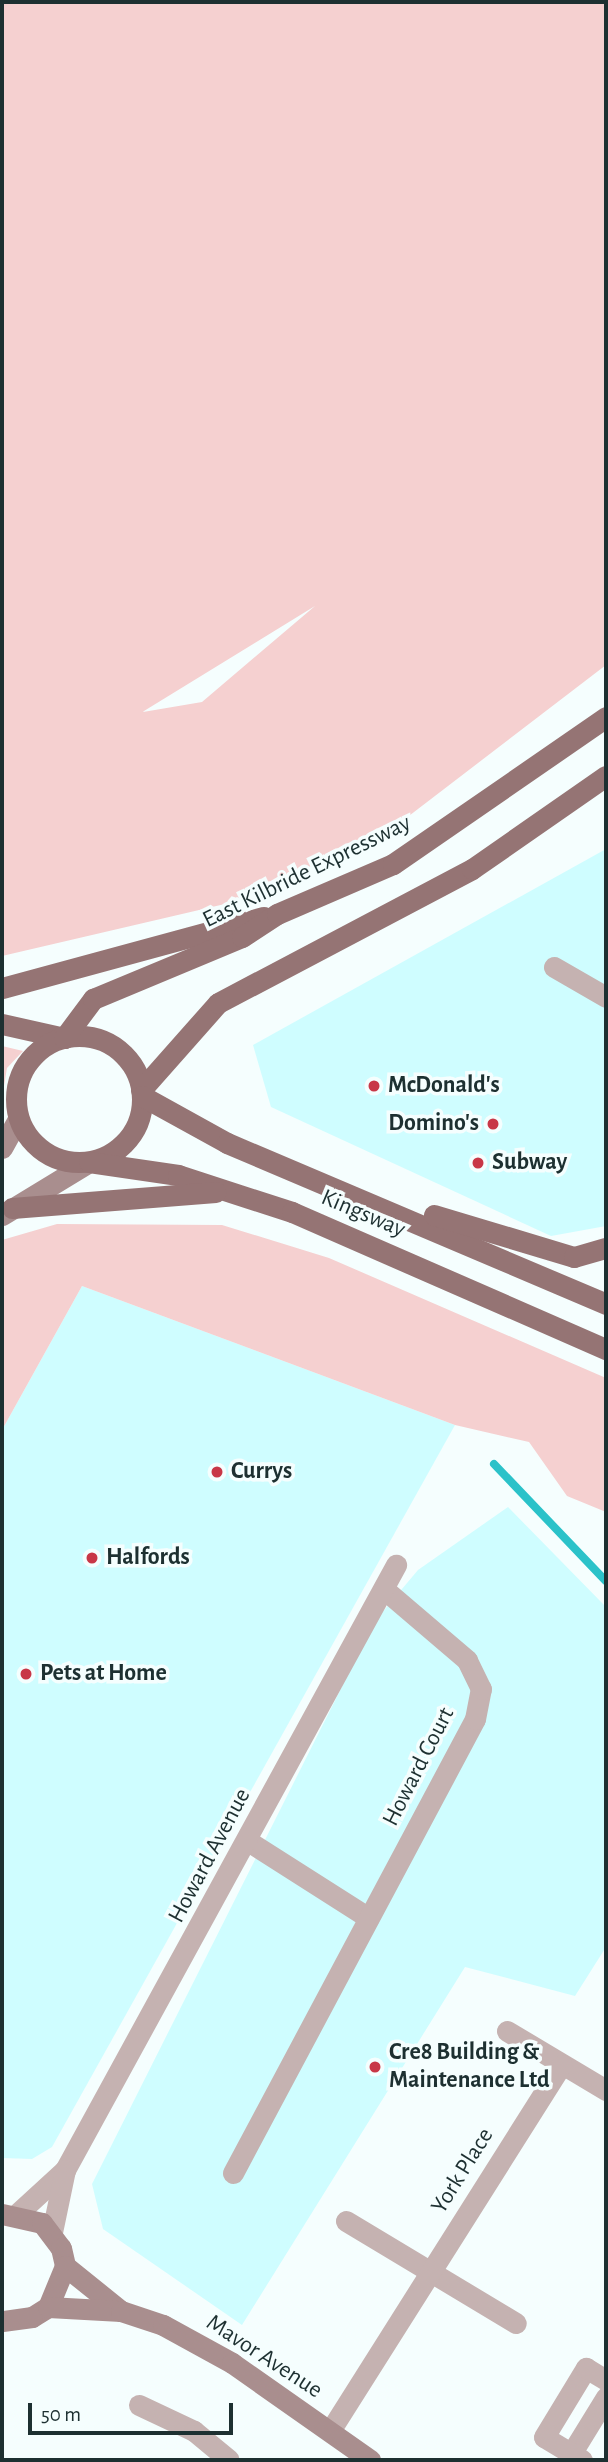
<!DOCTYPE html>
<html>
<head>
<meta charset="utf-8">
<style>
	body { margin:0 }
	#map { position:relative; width:608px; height:2462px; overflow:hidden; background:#f5fefe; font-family:"Alegreya Sans",sans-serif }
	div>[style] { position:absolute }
	.built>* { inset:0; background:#cffdff }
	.green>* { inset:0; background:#f5d0d0 }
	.stream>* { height:8px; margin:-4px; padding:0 4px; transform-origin:4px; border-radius:4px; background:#2bc2c9 }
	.street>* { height:21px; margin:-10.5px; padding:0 10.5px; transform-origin:10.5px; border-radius:10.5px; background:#c5b2b1 }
	.secondary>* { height:21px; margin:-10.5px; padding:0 10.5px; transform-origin:10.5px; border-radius:10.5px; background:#a98e8e }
	.primary>* { height:21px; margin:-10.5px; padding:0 10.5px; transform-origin:10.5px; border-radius:10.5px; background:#957474 }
	.primary>.ring { margin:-10.5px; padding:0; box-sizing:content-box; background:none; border:21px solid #957474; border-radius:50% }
	.dots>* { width:19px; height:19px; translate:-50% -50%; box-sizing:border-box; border:4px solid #f5fefe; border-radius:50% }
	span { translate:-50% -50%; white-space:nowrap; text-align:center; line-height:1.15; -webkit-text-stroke:7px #f5fefe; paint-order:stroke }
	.street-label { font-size:24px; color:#1d3031 }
	.poi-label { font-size:24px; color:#1d3031; font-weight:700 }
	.left { translate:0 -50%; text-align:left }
	.right { translate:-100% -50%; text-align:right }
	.frame { position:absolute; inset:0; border:4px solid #1d3031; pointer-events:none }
	.scale { position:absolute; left:28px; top:2403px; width:205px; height:32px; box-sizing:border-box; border:4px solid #1d3031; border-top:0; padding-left:9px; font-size:21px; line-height:24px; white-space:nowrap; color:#1d3031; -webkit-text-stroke:5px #f5fefe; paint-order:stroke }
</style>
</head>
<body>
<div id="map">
	<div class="built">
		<i style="clip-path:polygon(606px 849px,606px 1226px,551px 1236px,271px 1107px,253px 1045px)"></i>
		<i style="clip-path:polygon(82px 1286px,455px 1425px,52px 2147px,32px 2159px,2px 2158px,2px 1430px)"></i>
		<i style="clip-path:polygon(508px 1507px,606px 1607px,606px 1947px,575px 1996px,465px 1967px,242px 2325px,103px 2229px,92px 2184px,375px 1621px,418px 1570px)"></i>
	</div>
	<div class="green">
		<i style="clip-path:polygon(evenodd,2px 2px,606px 2px,606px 665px,401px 822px,242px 900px,2px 956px,2px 2px,315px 606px,202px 702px,143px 712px,144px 711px,315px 606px)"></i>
		<i style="clip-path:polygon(2px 1046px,23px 1051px,7px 1068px,4px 1086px)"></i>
		<i style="clip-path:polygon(57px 1224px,222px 1225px,329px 1258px,606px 1378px,606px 1512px,567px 1496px,529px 1442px,455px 1425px,82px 1286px,2px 1430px,2px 1240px)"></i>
	</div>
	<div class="stream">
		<i style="left:494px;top:1464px;width:162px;rotate:46.3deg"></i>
	</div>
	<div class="street">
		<i style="left:554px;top:967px;width:60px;rotate:30deg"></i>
		<i style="left:248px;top:1841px;width:143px;rotate:32.5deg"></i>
		<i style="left:507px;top:2031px;width:115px;rotate:30.8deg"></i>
		<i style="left:233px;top:2173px;width:514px;rotate:-61.94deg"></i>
		<i style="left:475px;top:1719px;width:31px;rotate:-79deg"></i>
		<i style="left:481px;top:1689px;width:32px;rotate:-116deg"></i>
		<i style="left:467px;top:1660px;width:109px;rotate:-139.5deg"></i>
		<i style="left:18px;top:2213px;width:64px;rotate:-42.5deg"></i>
		<i style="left:65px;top:2170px;width:690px;rotate:-61.32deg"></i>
		<i style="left:346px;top:2221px;width:198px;rotate:31deg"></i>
		<i style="left:52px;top:2232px;width:63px;rotate:-78.2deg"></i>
		<i style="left:139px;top:2405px;width:61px;rotate:25.3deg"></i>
		<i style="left:194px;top:2431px;width:45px;rotate:39.6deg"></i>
		<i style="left:330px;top:2431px;width:433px;rotate:-57.7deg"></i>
		<i style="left:571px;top:2454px;width:67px;rotate:-58.4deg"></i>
		<i style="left:582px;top:2460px;width:44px;rotate:-148.8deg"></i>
		<i style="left:544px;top:2437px;width:81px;rotate:-58.7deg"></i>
		<i style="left:586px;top:2368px;width:23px;rotate:31deg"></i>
	</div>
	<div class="secondary">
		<i style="left:2px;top:1148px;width:33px;rotate:-61deg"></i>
		<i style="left:2px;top:1215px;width:102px;rotate:-31.3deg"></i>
		<i style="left:2px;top:2214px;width:41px;rotate:12.7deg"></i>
		<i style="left:42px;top:2223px;width:31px;rotate:53deg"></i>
		<i style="left:61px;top:2248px;width:18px;rotate:77deg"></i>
		<i style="left:65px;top:2266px;width:44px;rotate:112.5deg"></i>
		<i style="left:48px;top:2307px;width:19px;rotate:148deg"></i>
		<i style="left:32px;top:2317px;width:30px;rotate:172deg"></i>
		<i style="left:65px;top:2266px;width:72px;rotate:38.8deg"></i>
		<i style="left:48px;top:2307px;width:73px;rotate:3.1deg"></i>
		<i style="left:121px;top:2311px;width:44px;rotate:18.4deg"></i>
		<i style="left:163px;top:2325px;width:79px;rotate:28.8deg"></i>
		<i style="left:232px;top:2363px;width:169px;rotate:35.1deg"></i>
	</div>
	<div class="primary">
		<i style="left:2px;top:988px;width:271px;rotate:-15.2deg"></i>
		<i style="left:2px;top:1024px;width:64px;rotate:12.7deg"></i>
		<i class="ring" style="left:16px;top:1036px;width:105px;height:105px"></i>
		<i style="left:64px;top:1038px;width:49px;rotate:-53.4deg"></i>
		<i style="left:93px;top:999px;width:161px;rotate:-22.6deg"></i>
		<i style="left:242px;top:937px;width:42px;rotate:-33.3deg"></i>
		<i style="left:277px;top:914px;width:126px;rotate:-23.3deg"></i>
		<i style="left:393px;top:864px;width:259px;rotate:-34.6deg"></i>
		<i style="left:141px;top:1090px;width:116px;rotate:-48.5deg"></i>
		<i style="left:218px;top:1003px;width:287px;rotate:-27.8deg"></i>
		<i style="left:472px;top:869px;width:163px;rotate:-34.8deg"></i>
		<i style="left:142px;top:1096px;width:97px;rotate:28.9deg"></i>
		<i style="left:227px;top:1143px;width:412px;rotate:23deg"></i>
		<i style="left:89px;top:1162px;width:90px;rotate:8.3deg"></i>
		<i style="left:178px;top:1175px;width:120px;rotate:18deg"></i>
		<i style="left:292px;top:1212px;width:343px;rotate:23.6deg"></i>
		<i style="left:12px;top:1208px;width:204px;rotate:-4.5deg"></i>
		<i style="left:434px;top:1215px;width:146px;rotate:16.7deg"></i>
		<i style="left:574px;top:1257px;width:33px;rotate:-16deg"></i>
	</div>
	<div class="dots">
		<i style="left:374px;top:1086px;background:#c83747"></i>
		<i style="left:493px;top:1124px;background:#c83747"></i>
		<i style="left:478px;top:1163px;background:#c83747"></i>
		<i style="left:217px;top:1472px;background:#c83747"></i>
		<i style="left:92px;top:1558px;background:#c83747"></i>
		<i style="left:26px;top:1674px;background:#c83747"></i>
		<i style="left:375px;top:2067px;background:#c83747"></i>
	</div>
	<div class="street-label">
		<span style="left:307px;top:872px;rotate:-26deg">East Kilbride Expressway</span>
		<span style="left:363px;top:1214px;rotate:23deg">Kingsway</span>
		<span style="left:419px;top:1767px;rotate:-63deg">Howard Court</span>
		<span style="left:210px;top:1856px;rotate:-62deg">Howard Avenue</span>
		<span style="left:463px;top:2171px;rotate:-58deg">York Place</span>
		<span style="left:264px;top:2357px;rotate:33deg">Mavor Avenue</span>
	</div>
	<div class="poi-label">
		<span class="left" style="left:388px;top:1086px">McDonald's</span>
		<span class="right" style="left:479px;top:1124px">Domino's</span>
		<span class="left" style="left:492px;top:1163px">Subway</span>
		<span class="left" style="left:231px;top:1472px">Currys</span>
		<span class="left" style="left:106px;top:1558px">Halfords</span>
		<span class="left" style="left:40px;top:1674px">Pets at Home</span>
		<span class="left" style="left:389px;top:2067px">Cre8 Building &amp;<br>Maintenance Ltd</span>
	</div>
	<div class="frame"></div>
	<div class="scale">50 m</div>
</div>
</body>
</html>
